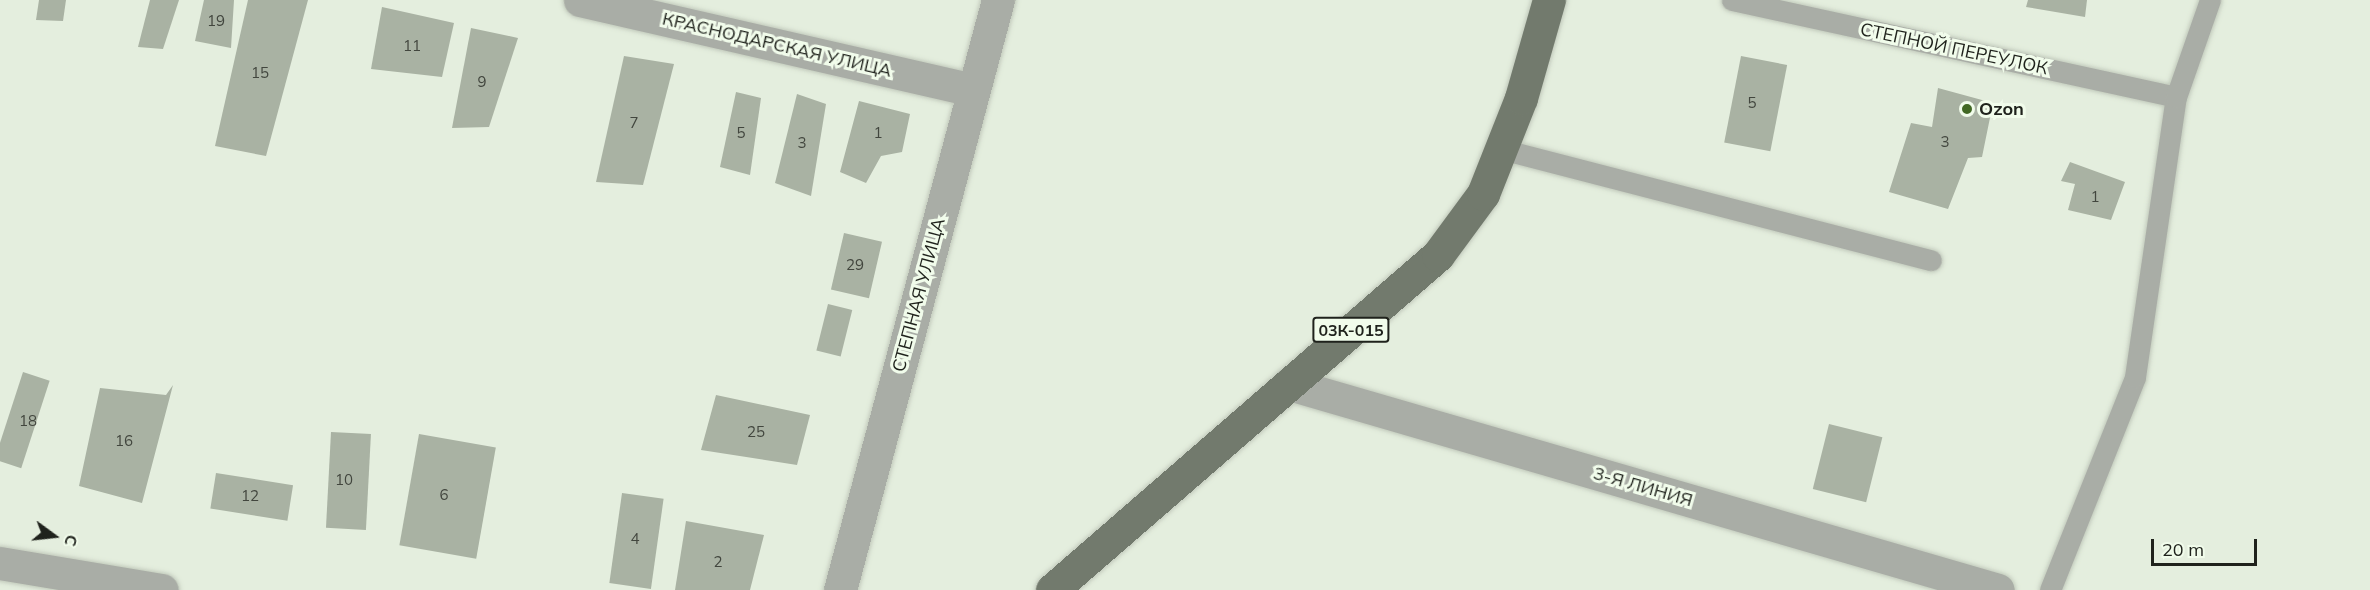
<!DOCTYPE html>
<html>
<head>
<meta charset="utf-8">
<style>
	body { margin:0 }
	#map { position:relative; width:2370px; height:590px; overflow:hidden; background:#e4eede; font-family:Mulish,sans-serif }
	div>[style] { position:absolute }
	.building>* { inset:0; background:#a9b2a3; transform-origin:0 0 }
	.roads { filter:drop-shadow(0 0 2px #c1c9bb) drop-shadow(0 0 2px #c1c9bb) }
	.service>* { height:21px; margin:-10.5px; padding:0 10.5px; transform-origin:10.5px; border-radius:10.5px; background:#a9ada6 }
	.minor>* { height:33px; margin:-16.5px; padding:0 16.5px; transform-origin:16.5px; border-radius:16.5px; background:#a9ada6 }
	.primary>* { height:33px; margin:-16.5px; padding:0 16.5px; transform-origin:16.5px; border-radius:16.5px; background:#727a6d }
	.dots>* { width:16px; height:16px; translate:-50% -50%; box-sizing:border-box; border:3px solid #f1fceb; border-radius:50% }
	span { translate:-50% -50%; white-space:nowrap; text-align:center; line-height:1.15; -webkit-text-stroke:6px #f1fceb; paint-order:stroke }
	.number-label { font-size:15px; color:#42463e }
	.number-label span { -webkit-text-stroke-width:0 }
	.shield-label span { padding:2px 4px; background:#f1fceb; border:2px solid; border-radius:4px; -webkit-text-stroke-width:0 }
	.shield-label { font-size:16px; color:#1f221c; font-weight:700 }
	.street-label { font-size:18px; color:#1f221c }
	.poi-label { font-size:18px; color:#1f221c; font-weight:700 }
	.left { translate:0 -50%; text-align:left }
	.north { position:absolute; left:24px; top:506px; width:60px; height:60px; -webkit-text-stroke:4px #f1fceb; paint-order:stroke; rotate:105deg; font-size:16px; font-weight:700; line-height:24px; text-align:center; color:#1f221c }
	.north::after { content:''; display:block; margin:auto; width:21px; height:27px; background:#1f221c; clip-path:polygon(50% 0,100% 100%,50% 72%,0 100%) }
	.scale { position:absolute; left:2151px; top:539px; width:106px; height:27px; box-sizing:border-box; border:3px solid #1f221c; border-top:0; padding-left:8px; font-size:18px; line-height:21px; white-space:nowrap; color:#1f221c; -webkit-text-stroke:4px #f1fceb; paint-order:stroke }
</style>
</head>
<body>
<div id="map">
	<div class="building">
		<i style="clip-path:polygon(39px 0,66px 0,63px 21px,36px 20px)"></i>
		<i style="clip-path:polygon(150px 0,179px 0,163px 49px,138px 47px)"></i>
		<i style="clip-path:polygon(204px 0,234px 0,231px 48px,195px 41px)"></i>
		<i style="clip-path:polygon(248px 0,308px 0,266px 156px,215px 146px)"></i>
		<i style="clip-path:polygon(2028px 0,2087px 0,2085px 17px,2026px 7px)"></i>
		<i style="clip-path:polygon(382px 7px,454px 23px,442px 77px,371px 69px)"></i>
		<i style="clip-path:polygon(471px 28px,518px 38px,489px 127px,452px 128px)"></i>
		<i style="clip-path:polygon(624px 56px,674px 64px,643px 185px,596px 182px)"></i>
		<i style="left:1741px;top:56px;width:47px;height:88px;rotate:11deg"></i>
		<i style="clip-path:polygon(1938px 88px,1993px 103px,1982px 157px,1968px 158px,1948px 209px,1889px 192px,1911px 123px,1932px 127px)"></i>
		<i style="clip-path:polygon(736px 92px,761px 98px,750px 175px,720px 167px)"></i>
		<i style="clip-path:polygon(797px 94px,826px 104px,811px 196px,775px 183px)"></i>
		<i style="clip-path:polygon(859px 101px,910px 114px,902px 152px,881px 156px,866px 183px,840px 172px)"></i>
		<i style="clip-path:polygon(2070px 162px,2125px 182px,2111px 220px,2068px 210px,2075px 184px,2061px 181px)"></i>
		<i style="left:844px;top:233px;width:39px;height:58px;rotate:13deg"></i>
		<i style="left:828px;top:304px;width:25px;height:48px;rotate:14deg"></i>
		<i style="left:23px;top:372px;width:28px;height:92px;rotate:18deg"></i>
		<i style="clip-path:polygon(173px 385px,142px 503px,79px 486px,100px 388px,166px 395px)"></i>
		<i style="clip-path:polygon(716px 395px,810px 415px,797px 465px,701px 450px)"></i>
		<i style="left:1829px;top:424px;width:55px;height:67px;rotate:14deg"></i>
		<i style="left:331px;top:432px;width:40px;height:96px;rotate:3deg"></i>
		<i style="left:419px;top:434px;width:78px;height:113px;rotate:10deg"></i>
		<i style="left:216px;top:473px;width:78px;height:36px;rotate:9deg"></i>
		<i style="left:622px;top:493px;width:42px;height:91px;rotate:8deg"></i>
		<i style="clip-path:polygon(686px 521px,764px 535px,750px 590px,675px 590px)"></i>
	</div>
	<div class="roads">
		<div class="service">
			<i style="left:1732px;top:0;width:454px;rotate:12.3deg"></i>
			<i style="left:1501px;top:149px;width:444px;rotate:14.5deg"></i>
			<i style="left:2050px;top:590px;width:229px;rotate:-68.2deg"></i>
			<i style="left:2135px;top:377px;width:283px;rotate:-81.7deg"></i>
			<i style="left:2176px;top:97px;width:103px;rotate:-70.7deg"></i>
		</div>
		<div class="minor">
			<i style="left:580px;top:0;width:403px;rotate:12.9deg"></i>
			<i style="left:1289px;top:384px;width:738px;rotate:16.2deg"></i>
			<i style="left:0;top:563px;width:164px;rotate:9.5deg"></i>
			<i style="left:840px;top:590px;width:611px;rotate:-75.01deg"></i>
		</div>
		<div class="primary">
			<i style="left:1052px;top:590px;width:511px;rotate:-40.95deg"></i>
			<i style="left:1438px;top:255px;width:76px;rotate:-53.6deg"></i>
			<i style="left:1483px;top:194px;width:103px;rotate:-68.4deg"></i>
			<i style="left:1521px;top:98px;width:102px;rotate:-74.1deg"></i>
		</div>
	</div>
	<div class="dots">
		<i style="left:1967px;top:109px;background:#416823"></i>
	</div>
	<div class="number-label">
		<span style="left:216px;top:21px">19</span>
		<span style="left:412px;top:46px">11</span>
		<span style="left:260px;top:73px">15</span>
		<span style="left:482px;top:82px">9</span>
		<span style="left:1752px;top:103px">5</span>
		<span style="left:634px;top:123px">7</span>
		<span style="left:741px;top:133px">5</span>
		<span style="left:878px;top:133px">1</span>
		<span style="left:1945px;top:142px">3</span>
		<span style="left:802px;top:143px">3</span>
		<span style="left:2095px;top:197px">1</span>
		<span style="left:855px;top:265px">29</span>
		<span style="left:28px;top:421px">18</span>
		<span style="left:756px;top:432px">25</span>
		<span style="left:124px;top:441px">16</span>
		<span style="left:344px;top:480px">10</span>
		<span style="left:444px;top:495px">6</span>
		<span style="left:250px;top:496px">12</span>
		<span style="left:635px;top:539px">4</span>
		<span style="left:718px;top:562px">2</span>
	</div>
	<div class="shield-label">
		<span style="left:1351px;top:330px">03К-015</span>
	</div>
	<div class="street-label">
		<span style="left:777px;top:45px;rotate:13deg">КРАСНОДАРСКАЯ УЛИЦА</span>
		<span style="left:1954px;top:49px;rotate:12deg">СТЕПНОЙ ПЕРЕУЛОК</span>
		<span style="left:919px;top:295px;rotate:-75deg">СТЕПНАЯ УЛИЦА</span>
		<span style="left:1643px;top:487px;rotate:16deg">3-Я ЛИНИЯ</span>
	</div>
	<div class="poi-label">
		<span class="left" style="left:1979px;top:109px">Ozon</span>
	</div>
	<div class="north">С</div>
	<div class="scale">20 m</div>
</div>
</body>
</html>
